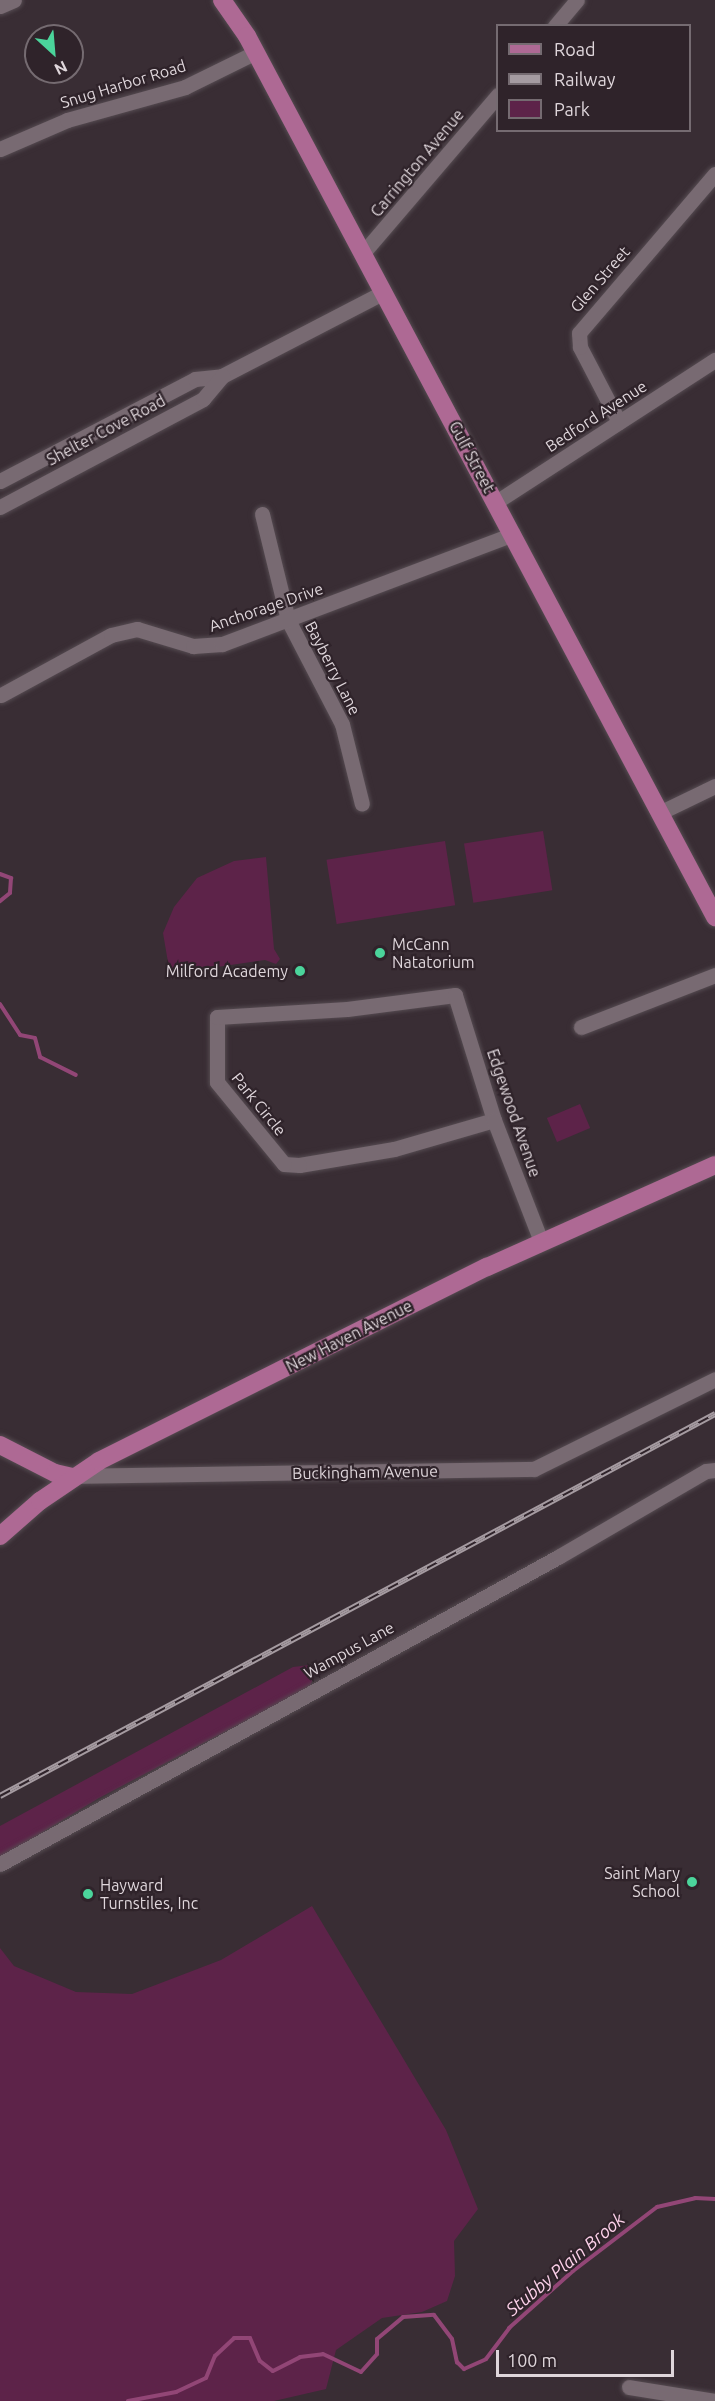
<!DOCTYPE html>
<html>
<head>
<meta charset="utf-8">
<style>
	body { margin:0 }
	#map { position:relative; width:715px; height:2401px; overflow:hidden; background:#392d34; font-family:Ubuntu,sans-serif }
	div>[style] { position:absolute }
	.green>* { inset:0; background:#5d2349; transform-origin:0 0 }
	.stream>* { height:4px; margin:-2px; padding:0 2px; transform-origin:2px; border-radius:2px; background:#924676 }
	.roads { filter:drop-shadow(0 0 2px #554b51) drop-shadow(0 0 2px #554b51) }
	.minor>* { height:15px; margin:-7.5px; padding:0 7.5px; transform-origin:7.5px; border-radius:7.5px; background:#786a72 }
	.major>* { height:18px; margin:-9px; padding:0 9px; transform-origin:9px; border-radius:9px; background:#ae6994 }
	.rail>* { height:6px; margin-top:-3px; transform-origin:0; background:repeating-linear-gradient(90deg,#2f232a 0 11px,#a59ba1 0 22px); box-sizing:border-box; border-block:2px solid #a59ba1 }
	.dots>* { width:16px; height:16px; translate:-50% -50%; box-sizing:border-box; border:3px solid #2f232a; border-radius:50% }
	span { translate:-50% -50%; white-space:nowrap; text-align:center; line-height:1.15; -webkit-text-stroke:4.5px #2f232a; paint-order:stroke }
	.street-label { font-size:16px; color:#dfd6db }
	.poi-label { font-size:16px; color:#dfd6db }
	.left { translate:0 -50%; text-align:left }
	.right { translate:-100% -50%; text-align:right }
	.water-label { font-size:18px; color:#fdd1ea; font-style:italic }
	.legend { position:absolute; left:496px; top:24px; width:195px; height:108px; box-sizing:border-box; background:#2f232a; border:2px solid #756b71; margin:0; padding:8px 10px; list-style:none; font-size:18px; color:#dfd6db }
	.legend li { display:flex; align-items:center; gap:12px; height:30px }
	.legend b { width:30px; border:2px solid #756b71 }
	.north { position:absolute; left:24px; top:24px; width:60px; height:60px; box-sizing:border-box; background:#2f232a; border:2px solid #756b71; border-radius:50%; rotate:154deg; font-size:16px; font-weight:700; line-height:24px; text-align:center; color:#dfd6db }
	.north::after { content:''; display:block; margin:auto; width:21px; height:27px; background:#4bd49b; clip-path:polygon(50% 0,100% 100%,50% 72%,0 100%) }
	.scale { position:absolute; left:496px; top:2350px; width:178px; height:27px; box-sizing:border-box; border:3px solid #dfd6db; border-top:0; padding-left:8px; font-size:18px; line-height:21px; white-space:nowrap; color:#dfd6db; -webkit-text-stroke:4px #2f232a; paint-order:stroke }
</style>
</head>
<body>
<div id="map">
	<div class="green">
		<i style="left:543px;top:831px;width:60px;height:80px;rotate:81deg"></i>
		<i style="left:445px;top:841px;width:65px;height:120px;rotate:81deg"></i>
		<i style="clip-path:polygon(266px 857px,274px 949px,280px 959px,276px 964px,265px 960px,170px 974px,163px 933px,174px 907px,197px 878px,234px 861px)"></i>
		<i style="left:580px;top:1104px;width:26px;height:36px;rotate:67deg"></i>
		<i style="clip-path:polygon(310px 1665px,314px 1675px,310px 1687px,99px 1798px,0 1858px,0 1826px,293px 1667px)"></i>
		<i style="clip-path:polygon(312px 1906px,446px 2130px,478px 2209px,454px 2241px,455px 2276px,447px 2301px,422px 2312px,382px 2318px,336px 2350px,326px 2389px,274px 2401px,0 2401px,0 1948px,14px 1966px,76px 1992px,132px 1994px,221px 1960px)"></i>
	</div>
	<div class="stream">
		<i style="left:0;top:874px;width:12px;rotate:20deg"></i>
		<i style="left:11px;top:878px;width:15px;rotate:94deg"></i>
		<i style="left:10px;top:893px;width:13px;rotate:141deg"></i>
		<i style="left:0;top:1004px;width:37px;rotate:57deg"></i>
		<i style="left:20px;top:1035px;width:15px;rotate:11deg"></i>
		<i style="left:35px;top:1038px;width:20px;rotate:75deg"></i>
		<i style="left:40px;top:1057px;width:40px;rotate:26.6deg"></i>
		<i style="left:128px;top:2401px;width:49px;rotate:-10.6deg"></i>
		<i style="left:176px;top:2392px;width:33px;rotate:-25deg"></i>
		<i style="left:206px;top:2378px;width:24px;rotate:-68deg"></i>
		<i style="left:215px;top:2356px;width:26px;rotate:-43deg"></i>
		<i style="left:234px;top:2338px;width:16px"></i>
		<i style="left:250px;top:2338px;width:25px;rotate:67deg"></i>
		<i style="left:260px;top:2361px;width:16px;rotate:38deg"></i>
		<i style="left:273px;top:2371px;width:30px;rotate:-27deg"></i>
		<i style="left:300px;top:2357px;width:23px;rotate:-7deg"></i>
		<i style="left:323px;top:2354px;width:42px;rotate:25.3deg"></i>
		<i style="left:361px;top:2372px;width:24px;rotate:-48deg"></i>
		<i style="left:377px;top:2354px;width:15px;rotate:-90deg"></i>
		<i style="left:377px;top:2339px;width:34px;rotate:-40deg"></i>
		<i style="left:403px;top:2317px;width:31px;rotate:-4deg"></i>
		<i style="left:434px;top:2315px;width:30px;rotate:53deg"></i>
		<i style="left:452px;top:2339px;width:24px;rotate:78deg"></i>
		<i style="left:457px;top:2362px;width:10px;rotate:45deg"></i>
		<i style="left:464px;top:2369px;width:24px;rotate:-24deg"></i>
		<i style="left:486px;top:2359px;width:39px;rotate:-53deg"></i>
		<i style="left:509px;top:2328px;width:86px;rotate:-41.7deg"></i>
		<i style="left:573px;top:2271px;width:106px;rotate:-37.3deg"></i>
		<i style="left:657px;top:2207px;width:39px;rotate:-13deg"></i>
		<i style="left:695px;top:2198px;width:20px;rotate:3deg"></i>
	</div>
	<div class="roads">
		<div class="minor">
			<i style="left:0;top:6px;width:15px;rotate:-23deg"></i>
			<i style="left:555px;top:26px;width:34px;rotate:-50deg"></i>
			<i style="left:0;top:149px;width:73px;rotate:-23.4deg"></i>
			<i style="left:67px;top:120px;width:123px;rotate:-15.6deg"></i>
			<i style="left:185px;top:87px;width:79px;rotate:-26.2deg"></i>
			<i style="left:363px;top:253px;width:208px;rotate:-49.5deg"></i>
			<i style="left:619px;top:422px;width:85px;rotate:-117.5deg"></i>
			<i style="left:580px;top:347px;width:14px;rotate:-94deg"></i>
			<i style="left:579px;top:333px;width:209px;rotate:-49.5deg"></i>
			<i style="left:0;top:481px;width:220px;rotate:-27.6deg"></i>
			<i style="left:195px;top:379px;width:27px;rotate:-6deg"></i>
			<i style="left:222px;top:376px;width:182px;rotate:-27.4deg"></i>
			<i style="left:496px;top:502px;width:261px;rotate:-33deg"></i>
			<i style="left:0;top:507px;width:230px;rotate:-28deg"></i>
			<i style="left:203px;top:399px;width:30px;rotate:-50deg"></i>
			<i style="left:262px;top:514px;width:109px;rotate:76.2deg"></i>
			<i style="left:288px;top:620px;width:117px;rotate:62.6deg"></i>
			<i style="left:342px;top:724px;width:82px;rotate:76deg"></i>
			<i style="left:1px;top:695px;width:125px;rotate:-28.6deg"></i>
			<i style="left:111px;top:635px;width:27px;rotate:-13deg"></i>
			<i style="left:137px;top:629px;width:59px;rotate:16.9deg"></i>
			<i style="left:193px;top:646px;width:29px;rotate:-4deg"></i>
			<i style="left:222px;top:644px;width:311px;rotate:-20.7deg"></i>
			<i style="left:659px;top:813px;width:62px;rotate:-25.7deg"></i>
			<i style="left:581px;top:1027px;width:144px;rotate:-21.2deg"></i>
			<i style="left:494px;top:1120px;width:104px;rotate:163.8deg"></i>
			<i style="left:394px;top:1149px;width:96px;rotate:170.4deg"></i>
			<i style="left:299px;top:1165px;width:15px;rotate:-176deg"></i>
			<i style="left:284px;top:1164px;width:106px;rotate:-129.3deg"></i>
			<i style="left:217px;top:1082px;width:65px;rotate:-90deg"></i>
			<i style="left:217px;top:1017px;width:130px;rotate:-3.5deg"></i>
			<i style="left:347px;top:1009px;width:109px;rotate:-7.4deg"></i>
			<i style="left:455px;top:995px;width:131px;rotate:72.7deg"></i>
			<i style="left:494px;top:1120px;width:130px;rotate:68.8deg"></i>
			<i style="left:73px;top:1476px;width:461px;rotate:-0.9deg"></i>
			<i style="left:534px;top:1469px;width:202px;rotate:-26.4deg"></i>
			<i style="left:0;top:1864px;width:637px;rotate:-28.82deg"></i>
			<i style="left:558px;top:1557px;width:171px;rotate:-30.2deg"></i>
			<i style="left:706px;top:1471px;width:9px;rotate:-6deg"></i>
			<i style="left:629px;top:2387px;width:87px;rotate:9.2deg"></i>
		</div>
		<div class="major">
			<i style="left:222px;top:0;width:44px;rotate:55.2deg"></i>
			<i style="left:247px;top:36px;width:998px;rotate:62.02deg"></i>
			<i style="left:0;top:1445px;width:62px;rotate:27deg"></i>
			<i style="left:55px;top:1473px;width:18px;rotate:13deg"></i>
			<i style="left:0;top:1536px;width:53px;rotate:-41.2deg"></i>
			<i style="left:40px;top:1501px;width:71px;rotate:-34.1deg"></i>
			<i style="left:99px;top:1461px;width:434px;rotate:-26.6deg"></i>
			<i style="left:487px;top:1267px;width:250px;rotate:-24.1deg"></i>
		</div>
	</div>
	<div class="rail">
		<i style="left:0;top:1796px;width:811px;rotate:-28.11deg"></i>
	</div>
	<div class="dots">
		<i style="left:380px;top:953px;background:#4bd49b"></i>
		<i style="left:300px;top:971px;background:#4bd49b"></i>
		<i style="left:692px;top:1882px;background:#4bd49b"></i>
		<i style="left:88px;top:1894px;background:#4bd49b"></i>
	</div>
	<div class="street-label">
		<span style="left:123px;top:84px;rotate:-17deg">Snug Harbor Road</span>
		<span style="left:417px;top:163px;rotate:-50deg">Carrington Avenue</span>
		<span style="left:600px;top:279px;rotate:-49deg">Glen Street</span>
		<span style="left:596px;top:416px;rotate:-33deg">Bedford Avenue</span>
		<span style="left:106px;top:430px;rotate:-28deg">Shelter Cove Road</span>
		<span style="left:472px;top:457px;rotate:62deg">Gulf Street</span>
		<span style="left:266px;top:607px;rotate:-19deg">Anchorage Drive</span>
		<span style="left:333px;top:668px;rotate:63deg">Bayberry Lane</span>
		<span style="left:259px;top:1104px;rotate:51deg">Park Circle</span>
		<span style="left:514px;top:1113px;rotate:71deg">Edgewood Avenue</span>
		<span style="left:349px;top:1336px;rotate:-27deg">New Haven Avenue</span>
		<span style="left:365px;top:1472px;rotate:-1deg">Buckingham Avenue</span>
		<span style="left:349px;top:1650px;rotate:-29deg">Wampus Lane</span>
	</div>
	<div class="poi-label">
		<span class="left" style="left:392px;top:953px">McCann<br>Natatorium</span>
		<span class="right" style="left:288px;top:971px">Milford Academy</span>
		<span class="right" style="left:680px;top:1882px">Saint Mary<br>School</span>
		<span class="left" style="left:100px;top:1894px">Hayward<br>Turnstiles, Inc</span>
	</div>
	<div class="water-label">
		<span style="left:565px;top:2264px;rotate:-40deg">Stubby Plain Brook</span>
	</div>
	<ul class="legend">
	<li><b style="height:8px;background:#ae6994"></b>Road</li>
	<li><b style="height:8px;background:#a59ba1"></b>Railway</li>
	<li><b style="height:16px;background:#5d2349"></b>Park</li>
	</ul>
	<div class="north">N</div>
	<div class="scale">100 m</div>
</div>
</body>
</html>
